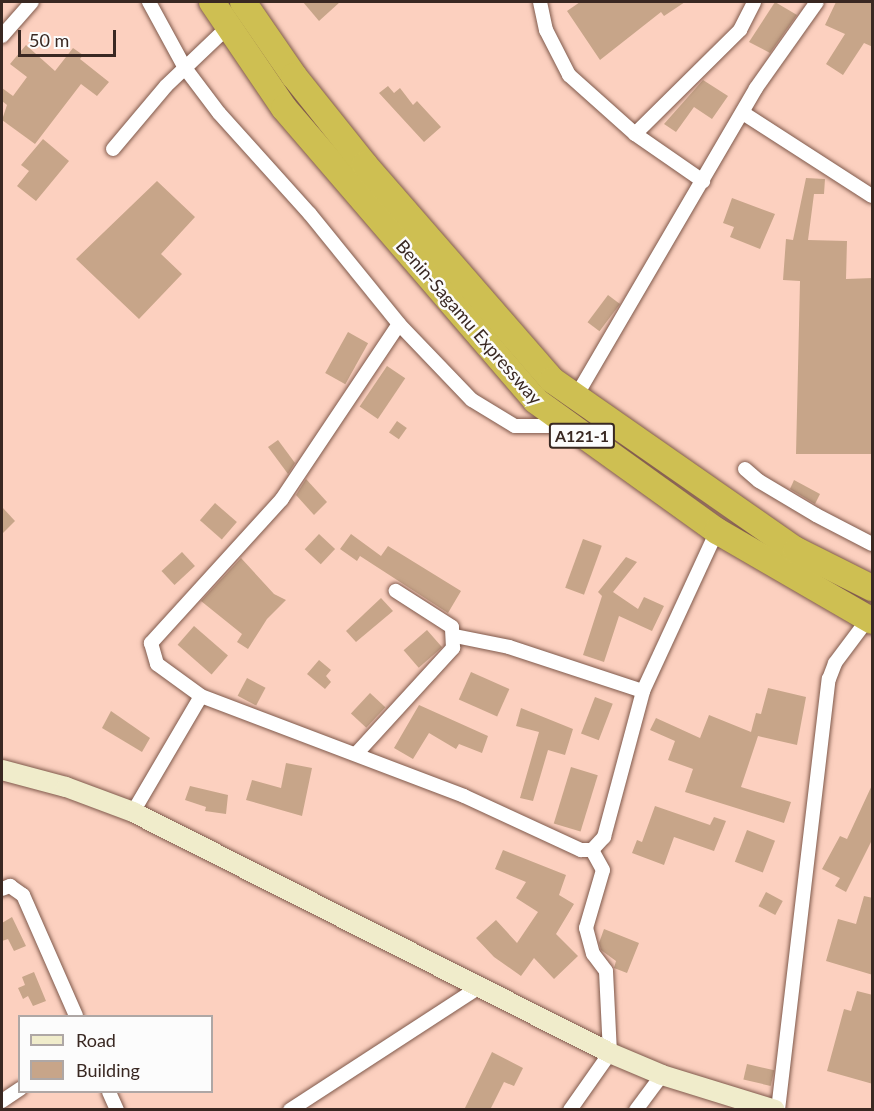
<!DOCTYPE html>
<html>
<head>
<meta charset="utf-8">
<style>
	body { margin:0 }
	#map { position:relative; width:874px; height:1111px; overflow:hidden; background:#fcd0bf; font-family:Lato,sans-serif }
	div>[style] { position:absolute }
	.building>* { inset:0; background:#c7a589; transform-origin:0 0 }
	.roads { filter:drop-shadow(0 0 2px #7f594b) drop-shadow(0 0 2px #7f594b) }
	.street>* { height:14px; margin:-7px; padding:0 7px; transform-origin:7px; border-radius:7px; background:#fff }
	.secondary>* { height:20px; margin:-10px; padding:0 10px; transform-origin:10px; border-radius:10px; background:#f0eccb }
	.highway>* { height:26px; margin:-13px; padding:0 13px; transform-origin:13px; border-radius:13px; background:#cebf52 }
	span { translate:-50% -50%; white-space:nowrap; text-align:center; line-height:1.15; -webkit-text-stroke:5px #fcfcfc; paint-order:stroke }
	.shield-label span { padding:2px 4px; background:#fcfcfc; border:2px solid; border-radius:4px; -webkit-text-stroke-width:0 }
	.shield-label { font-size:16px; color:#392822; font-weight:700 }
	.street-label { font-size:18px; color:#392822 }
	.frame { position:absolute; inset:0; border:3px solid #392822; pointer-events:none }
	.legend { position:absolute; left:18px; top:1015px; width:195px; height:78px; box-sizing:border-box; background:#fcfcfc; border:2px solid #aea7a5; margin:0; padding:8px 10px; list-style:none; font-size:18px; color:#392822 }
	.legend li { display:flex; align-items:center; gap:12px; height:30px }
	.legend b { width:30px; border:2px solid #aea7a5 }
	.scale { position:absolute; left:18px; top:30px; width:98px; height:27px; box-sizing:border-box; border:3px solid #392822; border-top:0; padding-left:8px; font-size:18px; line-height:21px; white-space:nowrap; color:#392822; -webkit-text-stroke:4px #fcfcfc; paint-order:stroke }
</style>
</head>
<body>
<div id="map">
	<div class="building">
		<i style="clip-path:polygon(303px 2px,340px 2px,319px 21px)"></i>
		<i style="clip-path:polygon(580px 2px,685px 2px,664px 16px,661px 12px,600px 60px,567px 11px)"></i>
		<i style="clip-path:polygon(775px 2px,797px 15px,770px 53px,749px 42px)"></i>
		<i style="clip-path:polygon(836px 2px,873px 2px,873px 47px,864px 43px,843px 75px,826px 64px,845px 34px,825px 25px)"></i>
		<i style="clip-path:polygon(26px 45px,55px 71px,73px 48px,83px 55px,80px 59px,109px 82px,97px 96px,81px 84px,35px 144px,2px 120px,7px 105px,2px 101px,2px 88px,13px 96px,27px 77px,10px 64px)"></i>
		<i style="clip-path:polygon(703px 80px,728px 96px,712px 119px,694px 107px,676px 132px,664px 124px)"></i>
		<i style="clip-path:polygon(388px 86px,394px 93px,400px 88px,413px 105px,417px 101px,441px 127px,424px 142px,379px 93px)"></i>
		<i style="clip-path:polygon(43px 139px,69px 161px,36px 201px,17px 186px,29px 171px,21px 165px)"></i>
		<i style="clip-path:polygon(806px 178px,825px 179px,824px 194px,814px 194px,808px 240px,847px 241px,846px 279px,873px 278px,873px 454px,796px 454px,800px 281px,783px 280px,786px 239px,793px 240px)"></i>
		<i style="clip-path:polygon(157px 181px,195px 217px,161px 254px,182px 274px,139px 319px,76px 259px)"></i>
		<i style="clip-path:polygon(732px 198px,775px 214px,760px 249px,730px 237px,734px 227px,723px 223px)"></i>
		<i style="left:608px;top:295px;width:15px;height:34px;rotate:37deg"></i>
		<i style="left:348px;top:332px;width:23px;height:47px;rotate:29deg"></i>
		<i style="left:387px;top:366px;width:22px;height:49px;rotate:34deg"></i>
		<i style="left:397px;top:421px;width:12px;height:14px;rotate:35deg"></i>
		<i style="clip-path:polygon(278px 440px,295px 463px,288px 474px,268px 447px)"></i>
		<i style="clip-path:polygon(306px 479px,327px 502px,314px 515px,296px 495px)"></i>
		<i style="clip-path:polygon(794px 480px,820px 494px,815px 504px,790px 489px)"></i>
		<i style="left:215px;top:503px;width:29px;height:23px;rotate:41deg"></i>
		<i style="clip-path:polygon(2px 507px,15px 521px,2px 534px)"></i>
		<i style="left:319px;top:534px;width:22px;height:21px;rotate:43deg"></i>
		<i style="clip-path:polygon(351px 534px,381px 556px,388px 546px,461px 591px,448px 613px,360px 556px,357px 561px,340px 549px)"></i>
		<i style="left:583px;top:539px;width:20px;height:52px;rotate:20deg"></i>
		<i style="left:182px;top:552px;width:19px;height:28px;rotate:47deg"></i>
		<i style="clip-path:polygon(626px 557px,637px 562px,613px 592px,638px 609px,644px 597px,664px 606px,652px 631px,619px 616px,604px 662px,583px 655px,602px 596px,598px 592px)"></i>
		<i style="clip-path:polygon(241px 558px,274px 594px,286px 600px,267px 619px,248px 649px,237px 642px,242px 634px,201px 601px)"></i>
		<i style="clip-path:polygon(381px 598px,393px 611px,356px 642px,346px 631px)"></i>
		<i style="left:194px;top:626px;width:45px;height:25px;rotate:41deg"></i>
		<i style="left:427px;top:630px;width:23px;height:31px;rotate:49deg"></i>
		<i style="clip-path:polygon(319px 660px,331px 670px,326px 676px,331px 682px,325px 689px,307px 674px)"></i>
		<i style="left:471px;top:672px;width:42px;height:30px;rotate:24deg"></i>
		<i style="left:247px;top:678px;width:21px;height:20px;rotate:28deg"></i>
		<i style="clip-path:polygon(768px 688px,806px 697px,797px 745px,758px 736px,741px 787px,791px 802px,784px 823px,685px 792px,693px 769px,668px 760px,675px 741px,650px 730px,656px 718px,700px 738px,709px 715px,751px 732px,756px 713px,761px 714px)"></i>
		<i style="left:370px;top:693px;width:21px;height:28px;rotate:43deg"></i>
		<i style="left:595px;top:697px;width:19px;height:39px;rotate:21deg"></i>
		<i style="clip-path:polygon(419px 705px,488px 736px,482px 753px,459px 744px,456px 749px,429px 733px,413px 759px,394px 748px)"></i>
		<i style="clip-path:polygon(521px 708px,573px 729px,565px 755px,548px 750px,533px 801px,520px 798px,539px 732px,516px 726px)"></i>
		<i style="clip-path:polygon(111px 711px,150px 738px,142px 752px,102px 728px)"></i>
		<i style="clip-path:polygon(286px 763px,312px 768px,302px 816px,246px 800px,252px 780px,281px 788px)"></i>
		<i style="left:571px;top:767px;width:28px;height:59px;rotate:17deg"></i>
		<i style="clip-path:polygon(873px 783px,873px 838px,846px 892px,835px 886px,840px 878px,822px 869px,840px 836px,847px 839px)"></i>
		<i style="clip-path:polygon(190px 786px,228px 795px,226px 814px,205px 811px,206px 807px,185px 800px)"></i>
		<i style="clip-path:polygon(655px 806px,710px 825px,714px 817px,726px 821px,714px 851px,674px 837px,664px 865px,632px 853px,637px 840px,642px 842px)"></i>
		<i style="left:747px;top:830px;width:30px;height:34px;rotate:21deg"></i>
		<i style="clip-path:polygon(503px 850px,566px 875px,559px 895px,574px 904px,556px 934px,578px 956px,554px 979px,534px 958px,521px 976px,494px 957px,476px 938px,496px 920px,517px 943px,538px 912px,516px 898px,526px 882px,495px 869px)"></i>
		<i style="left:766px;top:892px;width:19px;height:16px;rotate:28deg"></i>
		<i style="clip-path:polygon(864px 896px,873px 898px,873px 975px,826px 961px,838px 919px,856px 924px)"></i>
		<i style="clip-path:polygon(12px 917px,26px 946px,14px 951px,8px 939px,2px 941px,2px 923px)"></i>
		<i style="clip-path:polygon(604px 929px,639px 943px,627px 973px,614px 968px,616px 961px,601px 950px,599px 943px)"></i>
		<i style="clip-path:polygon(34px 972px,46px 1001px,33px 1006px,28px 996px,23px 999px,18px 988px,25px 985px,22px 977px)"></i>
		<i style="clip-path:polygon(857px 991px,873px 995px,873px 1084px,827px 1071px,844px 1009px,851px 1011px)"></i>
		<i style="clip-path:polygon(492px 1052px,523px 1068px,514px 1086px,504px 1082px,490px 1110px,464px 1110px)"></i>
		<i style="left:747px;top:1064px;width:28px;height:16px;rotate:13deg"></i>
	</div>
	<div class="roads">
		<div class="street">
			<i style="left:149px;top:2px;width:75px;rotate:61.4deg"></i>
			<i style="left:185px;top:68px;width:56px;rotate:52.9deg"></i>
			<i style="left:219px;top:113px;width:136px;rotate:48deg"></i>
			<i style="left:310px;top:214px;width:141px;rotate:51deg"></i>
			<i style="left:399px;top:324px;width:105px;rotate:46.2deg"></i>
			<i style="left:472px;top:400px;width:50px;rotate:31.2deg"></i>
			<i style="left:515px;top:426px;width:51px"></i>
			<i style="left:540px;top:2px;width:29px;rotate:78deg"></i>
			<i style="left:546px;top:30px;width:51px;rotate:62.9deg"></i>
			<i style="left:569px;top:75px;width:89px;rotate:41.8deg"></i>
			<i style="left:635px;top:134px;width:83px;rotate:34.7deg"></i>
			<i style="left:2px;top:36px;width:45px;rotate:-48.6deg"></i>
			<i style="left:743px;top:113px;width:153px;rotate:32.8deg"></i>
			<i style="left:635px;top:134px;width:148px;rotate:-44.7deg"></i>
			<i style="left:740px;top:30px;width:31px;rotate:-63deg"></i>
			<i style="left:113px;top:149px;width:82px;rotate:-49.9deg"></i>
			<i style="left:166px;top:86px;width:86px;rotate:-43.6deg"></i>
			<i style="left:399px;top:324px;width:211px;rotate:123.8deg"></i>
			<i style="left:282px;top:499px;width:195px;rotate:132.3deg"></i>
			<i style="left:151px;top:643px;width:22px;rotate:74deg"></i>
			<i style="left:157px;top:664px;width:54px;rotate:36deg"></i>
			<i style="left:201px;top:696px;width:281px;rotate:20.8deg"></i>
			<i style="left:464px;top:796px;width:129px;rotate:24.8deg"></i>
			<i style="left:581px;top:850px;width:11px"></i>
			<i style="left:592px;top:850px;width:18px;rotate:-47deg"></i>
			<i style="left:604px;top:837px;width:151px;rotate:-75deg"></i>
			<i style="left:643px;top:691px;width:176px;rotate:-65.2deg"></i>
			<i style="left:575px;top:398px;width:359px;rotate:-59.7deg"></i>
			<i style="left:756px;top:88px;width:105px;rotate:-54.7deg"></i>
			<i style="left:745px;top:469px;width:18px;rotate:41deg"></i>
			<i style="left:759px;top:481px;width:66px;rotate:30.8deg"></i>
			<i style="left:816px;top:515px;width:63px;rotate:27.4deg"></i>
			<i style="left:455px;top:636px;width:55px;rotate:11.5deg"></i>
			<i style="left:509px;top:647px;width:141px;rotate:18.2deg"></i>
			<i style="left:356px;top:754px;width:144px;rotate:-47.5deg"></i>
			<i style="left:453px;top:648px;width:21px;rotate:-93deg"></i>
			<i style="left:452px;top:627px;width:67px;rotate:-147.3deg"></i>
			<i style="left:133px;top:812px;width:134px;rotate:-59.6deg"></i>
			<i style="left:2px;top:889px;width:9px;rotate:-21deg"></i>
			<i style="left:10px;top:886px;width:16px;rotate:35deg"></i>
			<i style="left:23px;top:895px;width:132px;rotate:66.3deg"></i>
			<i style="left:109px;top:1092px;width:20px;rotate:66deg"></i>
			<i style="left:2px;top:1101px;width:22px;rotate:-34deg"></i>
			<i style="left:290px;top:1110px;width:224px;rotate:-33deg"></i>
			<i style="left:570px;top:1110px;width:70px;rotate:-54.9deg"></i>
			<i style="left:610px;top:1053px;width:82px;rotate:-92.8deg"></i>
			<i style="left:606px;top:971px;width:21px;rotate:-127deg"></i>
			<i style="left:593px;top:954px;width:27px;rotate:-105deg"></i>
			<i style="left:586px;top:928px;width:60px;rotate:-73.7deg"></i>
			<i style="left:603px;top:870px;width:23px;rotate:-119deg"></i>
			<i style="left:636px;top:1110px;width:44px;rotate:-53.4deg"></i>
			<i style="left:778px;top:1110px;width:434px;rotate:-83.3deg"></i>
			<i style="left:829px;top:679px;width:17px;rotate:-69deg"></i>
			<i style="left:835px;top:663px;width:55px;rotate:-53.1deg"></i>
		</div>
		<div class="secondary">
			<i style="left:2px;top:770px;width:66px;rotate:14.9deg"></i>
			<i style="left:66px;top:787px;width:72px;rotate:20.5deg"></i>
			<i style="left:133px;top:812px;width:534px;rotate:26.8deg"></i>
			<i style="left:610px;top:1053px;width:56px;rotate:22.9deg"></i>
			<i style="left:662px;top:1075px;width:118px;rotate:17.2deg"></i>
		</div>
		<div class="highway">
			<i style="left:212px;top:2px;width:128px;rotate:55.8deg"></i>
			<i style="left:284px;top:108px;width:386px;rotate:49.3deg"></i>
			<i style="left:536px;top:401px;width:223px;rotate:35.7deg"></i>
			<i style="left:717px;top:531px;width:179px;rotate:30.1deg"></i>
			<i style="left:243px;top:2px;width:90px;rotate:55.4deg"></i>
			<i style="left:294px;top:76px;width:114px;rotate:51.4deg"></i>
			<i style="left:365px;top:165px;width:285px;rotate:49deg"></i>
			<i style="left:552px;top:380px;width:297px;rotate:34.9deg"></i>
			<i style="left:796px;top:550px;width:85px;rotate:26.6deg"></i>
		</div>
	</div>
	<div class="shield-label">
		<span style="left:582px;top:436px">A121-1</span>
	</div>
	<div class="street-label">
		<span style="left:469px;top:322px;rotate:49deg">Benin-Sagamu Expressway</span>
	</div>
	<div class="frame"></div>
	<ul class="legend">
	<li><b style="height:8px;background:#f0eccb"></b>Road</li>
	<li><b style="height:16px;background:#c7a589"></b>Building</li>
	</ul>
	<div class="scale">50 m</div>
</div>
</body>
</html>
